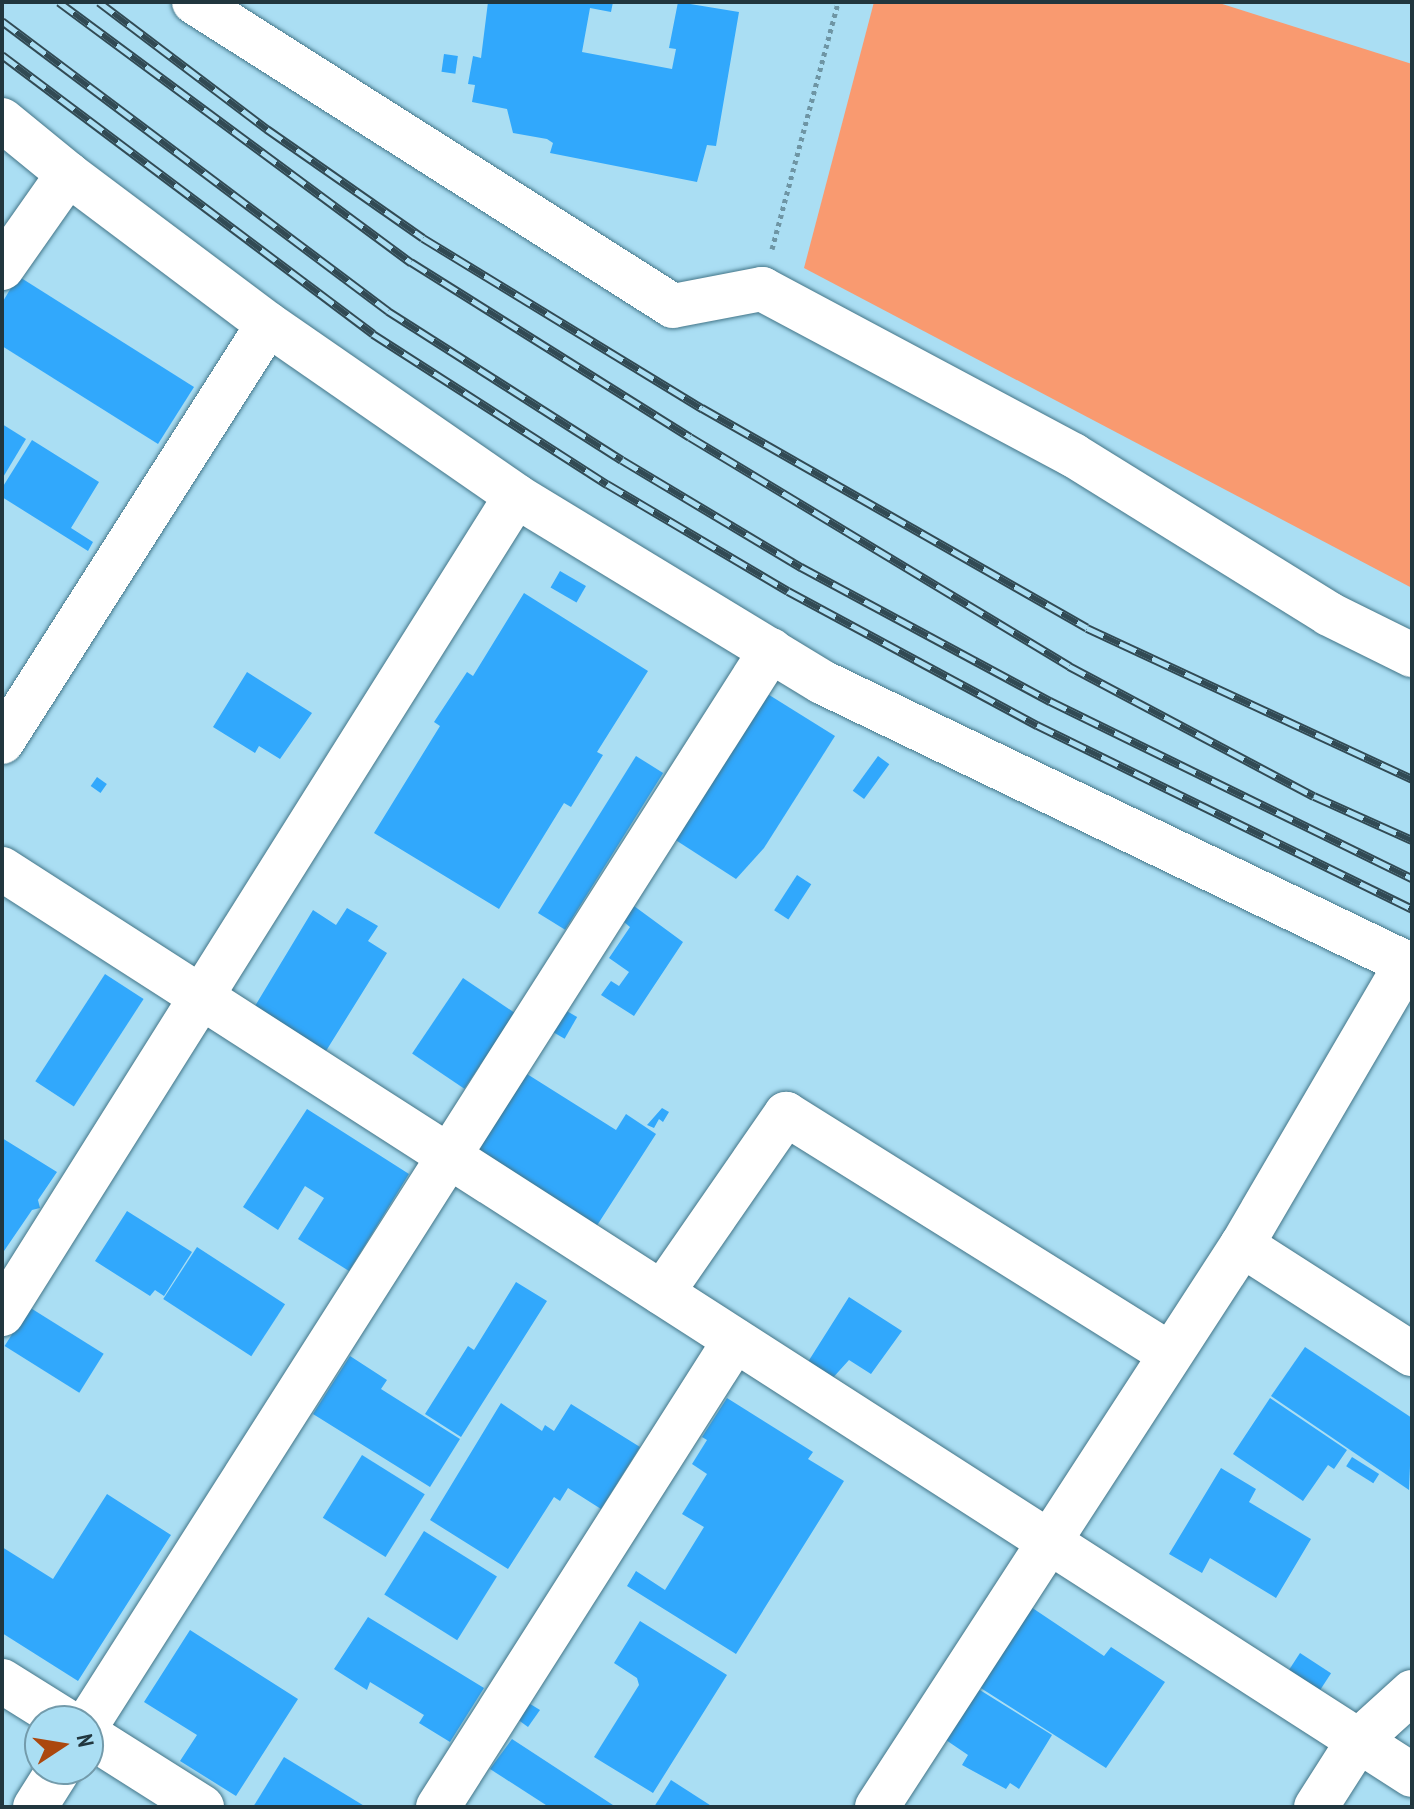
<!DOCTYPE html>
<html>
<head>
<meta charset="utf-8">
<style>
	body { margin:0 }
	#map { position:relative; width:1414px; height:1809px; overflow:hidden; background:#aadef3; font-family:"PT Sans Narrow",sans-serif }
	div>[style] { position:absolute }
	.green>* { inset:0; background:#f99a70 }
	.building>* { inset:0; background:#31a8fc; transform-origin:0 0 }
	.path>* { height:5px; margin-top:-2.5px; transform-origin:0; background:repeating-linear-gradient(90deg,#6e95a4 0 4px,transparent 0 8px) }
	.roads { filter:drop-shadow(0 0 2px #437588) drop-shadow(0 0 2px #437588) }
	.street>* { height:44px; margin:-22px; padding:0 22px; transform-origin:22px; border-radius:22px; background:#fff }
	.secondary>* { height:44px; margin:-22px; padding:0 22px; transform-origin:22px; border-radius:22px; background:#fff }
	.rail>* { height:9px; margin-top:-4.5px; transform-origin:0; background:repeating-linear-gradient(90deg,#aadef3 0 18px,#314a54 0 36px); box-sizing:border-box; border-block:2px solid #314a54 }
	span { translate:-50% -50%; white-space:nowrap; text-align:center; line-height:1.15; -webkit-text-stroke:6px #aadef3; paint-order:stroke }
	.frame { position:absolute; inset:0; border:4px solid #21363e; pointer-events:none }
	.north { position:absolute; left:24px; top:1705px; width:80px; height:80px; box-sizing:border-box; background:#aadef3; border:2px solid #739bab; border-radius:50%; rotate:78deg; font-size:22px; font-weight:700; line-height:32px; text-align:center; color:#21363e }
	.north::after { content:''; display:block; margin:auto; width:28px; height:36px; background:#ab480e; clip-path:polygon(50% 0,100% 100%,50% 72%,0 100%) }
</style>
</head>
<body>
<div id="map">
	<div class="green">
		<i style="clip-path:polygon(874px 2px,1216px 2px,1412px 64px,1412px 588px,804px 268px)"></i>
	</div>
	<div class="building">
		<i style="clip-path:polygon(488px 2px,613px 2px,611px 12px,590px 8px,582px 52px,672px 69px,676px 49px,669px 48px,678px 2px,739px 12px,716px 146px,707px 145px,697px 182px,550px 153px,553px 143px,547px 139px,513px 133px,507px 109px,472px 102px,475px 85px,468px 84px,473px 56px,481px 58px)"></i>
		<i style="left:444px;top:54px;width:14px;height:18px;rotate:8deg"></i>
		<i style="clip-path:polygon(18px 276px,194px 387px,158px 444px,2px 346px,2px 303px)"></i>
		<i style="clip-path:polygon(2px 424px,26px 439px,2px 479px)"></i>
		<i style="clip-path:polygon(32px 440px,99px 482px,71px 528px,93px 542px,88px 551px,2px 497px,2px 488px)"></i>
		<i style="left:560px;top:571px;width:30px;height:19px;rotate:30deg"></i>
		<i style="clip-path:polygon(524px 593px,648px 671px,597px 752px,603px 755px,571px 807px,564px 803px,499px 909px,374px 833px,440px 726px,434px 722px,467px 672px,473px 676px)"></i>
		<i style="clip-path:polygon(247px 672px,312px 713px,280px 759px,259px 746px,255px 753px,213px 727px)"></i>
		<i style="clip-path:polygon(766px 693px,835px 736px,764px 848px,736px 879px,674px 839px)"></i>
		<i style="left:636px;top:756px;width:32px;height:185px;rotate:32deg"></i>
		<i style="left:878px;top:756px;width:14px;height:43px;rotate:36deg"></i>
		<i style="left:97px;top:777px;width:12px;height:11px;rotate:35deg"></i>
		<i style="left:797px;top:875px;width:17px;height:42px;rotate:33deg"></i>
		<i style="clip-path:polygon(634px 906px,683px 942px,634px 1016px,601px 995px,611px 981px,619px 986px,629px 972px,609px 958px,630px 927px,624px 922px)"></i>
		<i style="clip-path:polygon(347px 908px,378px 926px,368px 941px,387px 953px,326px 1051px,255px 1006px,313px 910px,336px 925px)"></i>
		<i style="left:105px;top:974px;width:46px;height:128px;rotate:33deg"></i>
		<i style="left:463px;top:978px;width:63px;height:91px;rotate:34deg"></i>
		<i style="left:565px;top:1010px;width:14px;height:25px;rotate:30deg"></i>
		<i style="clip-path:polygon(527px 1074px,616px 1130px,626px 1114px,656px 1134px,596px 1227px,477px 1152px)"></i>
		<i style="clip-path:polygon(662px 1108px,669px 1112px,663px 1122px,659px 1119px,654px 1128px,647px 1125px)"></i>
		<i style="clip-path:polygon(307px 1109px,409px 1174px,349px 1271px,298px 1239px,324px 1198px,305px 1186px,278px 1230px,243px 1207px)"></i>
		<i style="clip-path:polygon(2px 1138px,57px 1172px,38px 1200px,40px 1208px,32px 1210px,4px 1251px)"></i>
		<i style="clip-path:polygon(127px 1211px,192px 1252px,164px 1296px,155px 1290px,150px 1296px,95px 1261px)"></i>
		<i style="left:197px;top:1247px;width:105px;height:62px;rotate:33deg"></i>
		<i style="clip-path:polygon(516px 1282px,547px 1301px,461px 1437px,425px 1414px,468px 1346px,474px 1350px)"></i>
		<i style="clip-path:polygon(849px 1297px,902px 1331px,871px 1374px,849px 1360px,830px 1381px,806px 1365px)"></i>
		<i style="left:29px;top:1307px;width:88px;height:46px;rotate:32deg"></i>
		<i style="clip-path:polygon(1305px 1347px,1412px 1418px,1409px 1490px,1271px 1396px)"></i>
		<i style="clip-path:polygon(350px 1356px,387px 1380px,381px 1389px,460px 1439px,430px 1487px,313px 1414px)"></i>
		<i style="clip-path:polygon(727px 1398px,813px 1452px,808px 1459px,844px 1481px,736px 1654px,627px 1586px,636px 1571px,665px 1590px,704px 1527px,682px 1514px,707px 1474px,692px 1464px,707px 1440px,702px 1437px)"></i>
		<i style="clip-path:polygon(1270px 1398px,1347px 1450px,1334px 1469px,1328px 1465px,1303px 1501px,1233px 1454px)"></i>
		<i style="clip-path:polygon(501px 1403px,542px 1431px,545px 1425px,554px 1431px,571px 1404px,640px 1447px,601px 1509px,568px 1488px,560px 1501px,554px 1497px,508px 1569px,430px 1520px)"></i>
		<i style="left:362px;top:1455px;width:74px;height:74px;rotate:32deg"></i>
		<i style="left:1352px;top:1457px;width:32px;height:11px;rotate:32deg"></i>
		<i style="clip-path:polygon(1221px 1468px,1256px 1489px,1249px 1502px,1311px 1539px,1276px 1598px,1210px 1558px,1202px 1573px,1169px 1554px)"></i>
		<i style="clip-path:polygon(107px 1494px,171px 1535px,78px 1681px,2px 1633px,2px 1547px,53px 1579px)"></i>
		<i style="left:424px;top:1531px;width:86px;height:75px;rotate:32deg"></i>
		<i style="clip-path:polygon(1028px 1605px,1104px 1656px,1111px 1647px,1165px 1682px,1106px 1768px,976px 1685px)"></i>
		<i style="clip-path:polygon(368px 1617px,484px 1688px,450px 1742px,419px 1723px,424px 1715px,370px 1682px,367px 1690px,334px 1669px)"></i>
		<i style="clip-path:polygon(640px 1621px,727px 1675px,653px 1793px,594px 1757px,639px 1685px,637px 1678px,614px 1663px)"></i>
		<i style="clip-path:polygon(190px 1630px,298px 1699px,236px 1796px,180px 1761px,197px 1735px,144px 1702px)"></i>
		<i style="left:1300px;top:1653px;width:37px;height:20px;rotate:33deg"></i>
		<i style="clip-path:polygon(975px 1687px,1052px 1735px,1019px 1789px,1010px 1783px,1006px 1789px,962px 1765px,968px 1755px,943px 1738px)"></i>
		<i style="clip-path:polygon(527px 1702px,540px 1710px,528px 1727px,517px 1719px)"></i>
		<i style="clip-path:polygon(512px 1739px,616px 1807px,549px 1807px,490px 1769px)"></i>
		<i style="clip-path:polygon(284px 1757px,366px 1807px,253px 1807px)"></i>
		<i style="clip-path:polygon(671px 1780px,713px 1807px,654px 1807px)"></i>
	</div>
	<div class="path">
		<i style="left:772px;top:249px;width:256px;rotate:-75deg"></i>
	</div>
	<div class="roads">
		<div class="street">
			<i style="left:194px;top:2px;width:567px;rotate:32.4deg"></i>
			<i style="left:673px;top:306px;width:91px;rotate:-10.8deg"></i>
			<i style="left:762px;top:289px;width:353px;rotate:28.1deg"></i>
			<i style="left:1073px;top:455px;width:301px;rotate:31.8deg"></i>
			<i style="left:1329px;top:614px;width:93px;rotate:26.3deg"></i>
			<i style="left:2px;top:120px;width:85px;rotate:39.3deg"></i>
			<i style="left:2px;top:268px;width:115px;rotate:-54.9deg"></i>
			<i style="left:68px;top:174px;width:250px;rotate:36.9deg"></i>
			<i style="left:268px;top:324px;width:302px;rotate:34.7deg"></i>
			<i style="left:516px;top:496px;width:358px;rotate:31.3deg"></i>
			<i style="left:822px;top:682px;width:655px;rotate:25.7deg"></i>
			<i style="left:2px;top:742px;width:495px;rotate:-57.5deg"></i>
			<i style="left:2px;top:869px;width:1676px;rotate:32.72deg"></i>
			<i style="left:1242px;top:1245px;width:202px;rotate:32.7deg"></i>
			<i style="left:662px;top:1293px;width:218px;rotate:-55.3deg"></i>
			<i style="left:786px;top:1114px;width:453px;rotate:32deg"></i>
			<i style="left:2px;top:1314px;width:966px;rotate:-57.86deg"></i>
			<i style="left:2px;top:1681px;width:75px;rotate:32deg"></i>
			<i style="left:88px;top:1723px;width:1272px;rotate:-57.52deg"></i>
			<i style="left:88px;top:1735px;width:135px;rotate:32.3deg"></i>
			<i style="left:35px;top:1807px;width:45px;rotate:-57.7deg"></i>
			<i style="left:438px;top:1807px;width:553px;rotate:-57.54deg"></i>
			<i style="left:877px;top:1807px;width:670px;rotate:-57deg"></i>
			<i style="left:1242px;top:1245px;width:325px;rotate:-59.7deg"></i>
		</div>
		<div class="secondary">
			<i style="left:1316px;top:1807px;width:78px;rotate:-57.5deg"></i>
			<i style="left:1358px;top:1741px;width:73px;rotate:-42.2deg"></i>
		</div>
	</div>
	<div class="rail">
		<i style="left:59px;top:2px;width:438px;rotate:36.5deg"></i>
		<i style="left:411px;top:262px;width:329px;rotate:32.1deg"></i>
		<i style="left:690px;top:437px;width:443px;rotate:31.1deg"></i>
		<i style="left:1069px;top:666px;width:277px;rotate:28deg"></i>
		<i style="left:1314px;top:796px;width:107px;rotate:24.2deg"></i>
		<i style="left:99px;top:2px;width:211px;rotate:37.1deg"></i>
		<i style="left:267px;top:129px;width:190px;rotate:34.9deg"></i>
		<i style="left:423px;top:238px;width:327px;rotate:31.4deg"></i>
		<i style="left:702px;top:408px;width:443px;rotate:29.7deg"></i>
		<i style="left:1087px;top:628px;width:358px;rotate:24.9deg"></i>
		<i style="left:2px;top:21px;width:483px;rotate:36.9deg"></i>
		<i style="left:388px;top:311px;width:277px;rotate:32.5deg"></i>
		<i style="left:622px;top:460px;width:209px;rotate:30.9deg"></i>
		<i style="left:801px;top:567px;width:283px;rotate:28.3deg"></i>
		<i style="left:1050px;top:701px;width:403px;rotate:26.1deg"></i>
		<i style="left:2px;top:55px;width:464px;rotate:36.9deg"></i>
		<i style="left:373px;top:334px;width:278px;rotate:32.7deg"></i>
		<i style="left:607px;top:484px;width:210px;rotate:30.6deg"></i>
		<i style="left:788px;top:591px;width:283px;rotate:28.3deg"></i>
		<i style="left:1037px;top:725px;width:418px;rotate:26.1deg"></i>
	</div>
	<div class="frame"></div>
	<div class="north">N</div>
</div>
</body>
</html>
